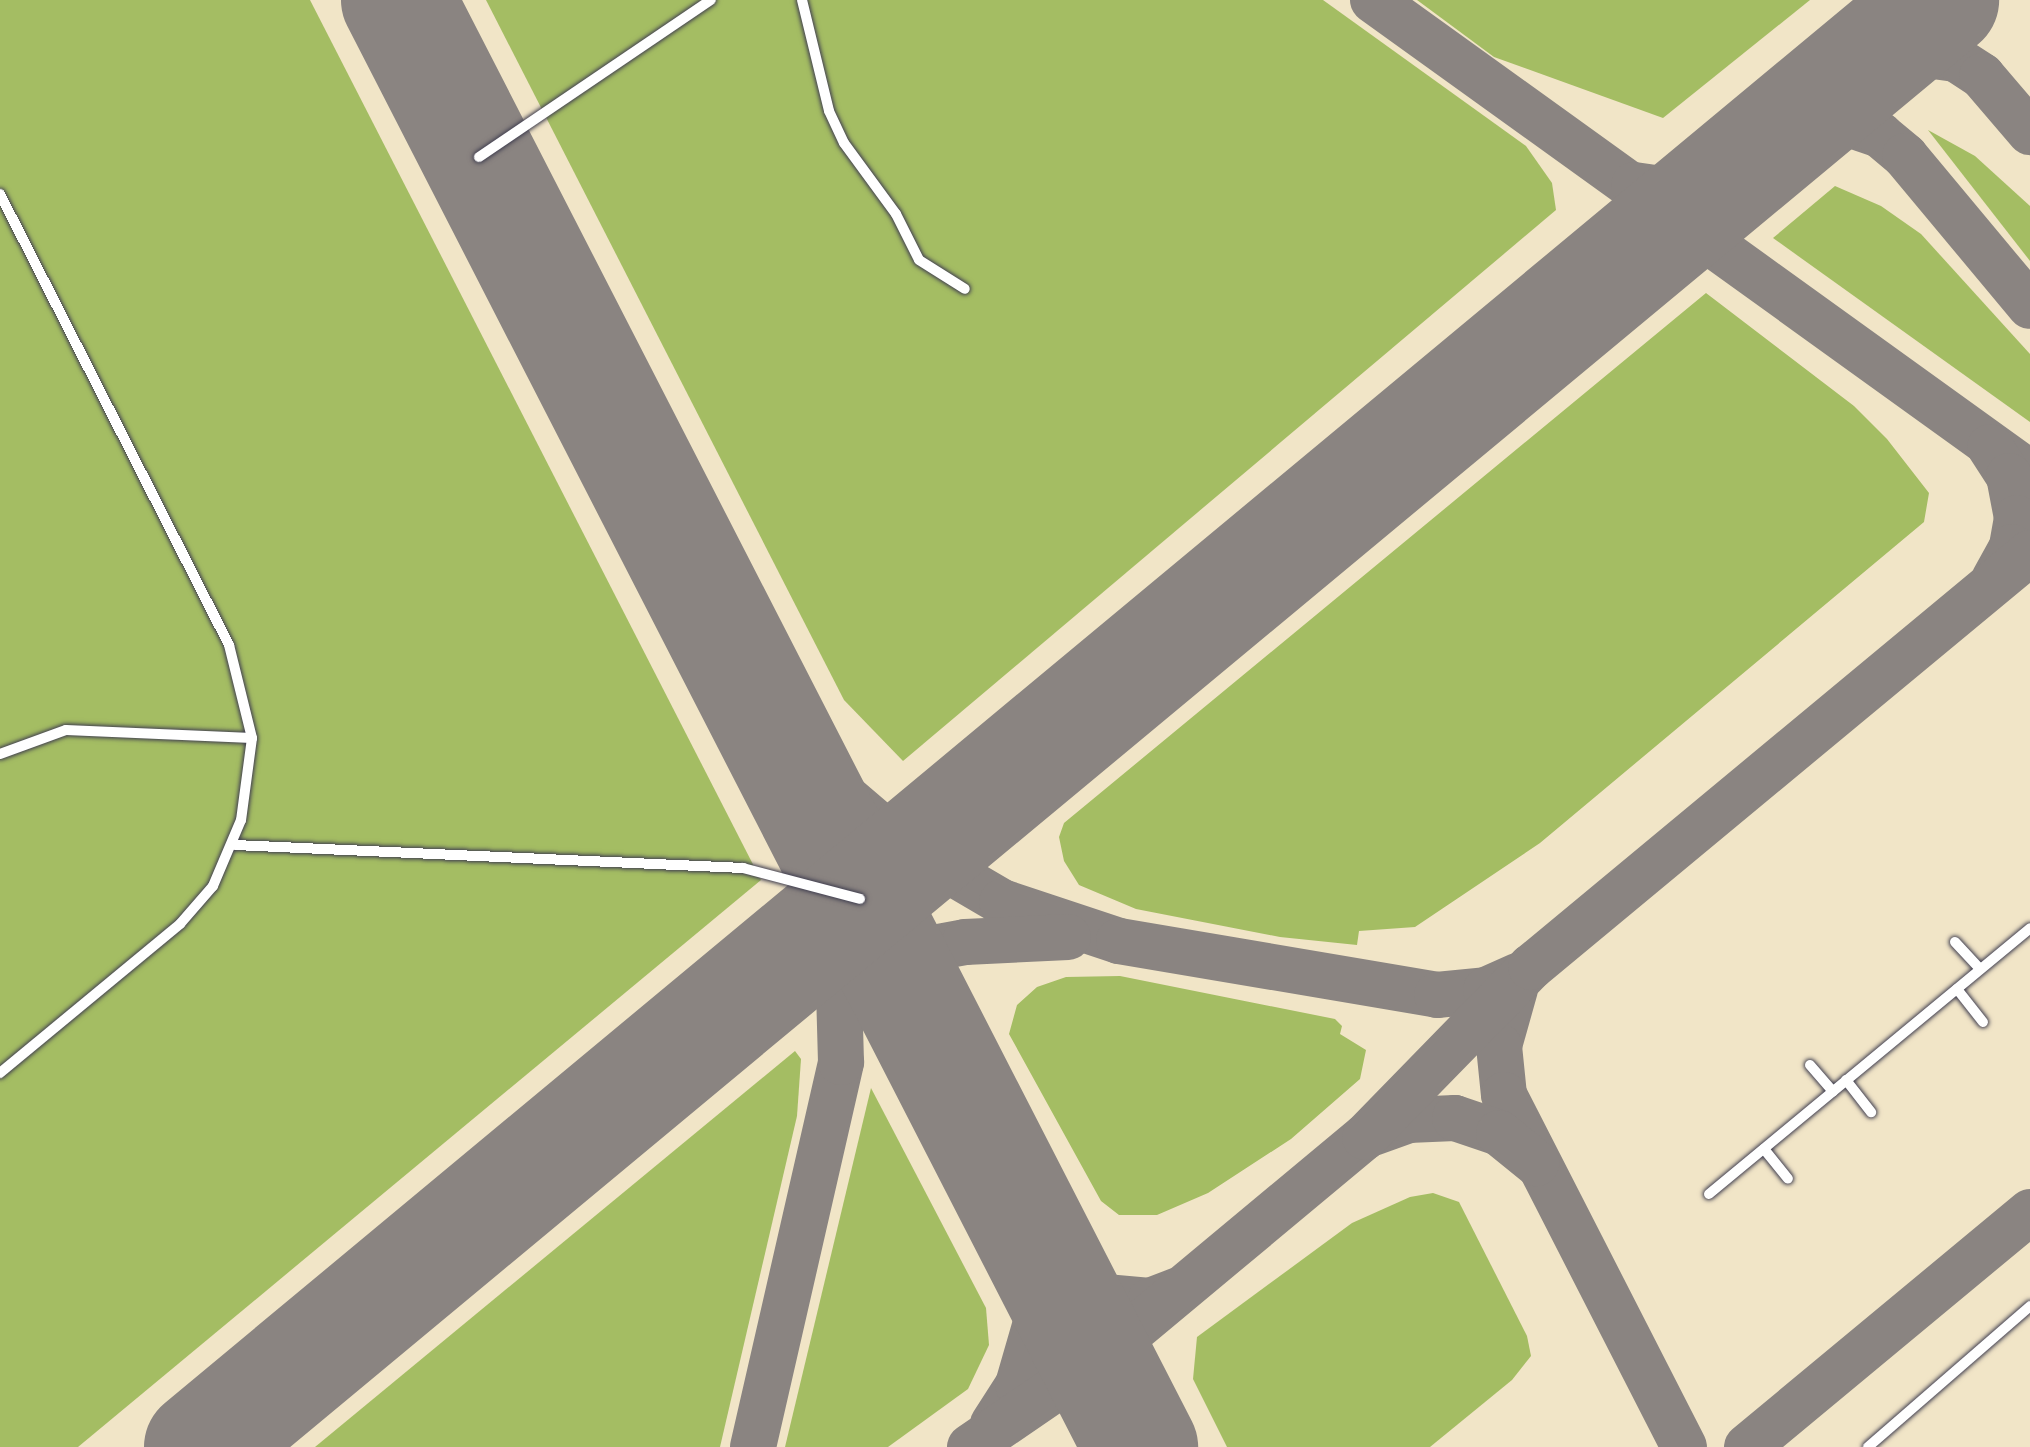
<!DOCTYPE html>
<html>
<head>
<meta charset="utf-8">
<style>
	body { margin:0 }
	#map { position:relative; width:2030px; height:1447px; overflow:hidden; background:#f1e5c7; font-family:"Gochi Hand",sans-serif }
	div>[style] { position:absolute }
	.green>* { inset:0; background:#a4bd63 }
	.taxiway>* { height:46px; margin:-23px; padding:0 23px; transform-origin:23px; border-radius:23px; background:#8a8481 }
	.runway>* { height:114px; margin:-57px; padding:0 57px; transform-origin:57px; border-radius:57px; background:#8a8481 }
	.roads { filter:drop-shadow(0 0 2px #413f50) drop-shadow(0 0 2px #413f50) }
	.service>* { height:10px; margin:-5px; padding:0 5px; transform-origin:5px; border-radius:5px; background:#fff }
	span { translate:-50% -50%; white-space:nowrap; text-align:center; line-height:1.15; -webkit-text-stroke:5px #fcf5e5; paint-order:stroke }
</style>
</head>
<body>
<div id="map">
	<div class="green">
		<i style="clip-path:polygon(0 0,310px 0,761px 880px,78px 1447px,0 1447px)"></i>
		<i style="clip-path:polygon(486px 0,1323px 0,1526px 146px,1552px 183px,1556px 210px,903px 761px,844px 700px)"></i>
		<i style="clip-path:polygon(1417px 0,1810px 0,1663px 118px,1494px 57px)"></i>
		<i style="clip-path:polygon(1928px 130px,1975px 156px,2030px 206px,2030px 261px)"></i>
		<i style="clip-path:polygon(1835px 186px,1881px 206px,1921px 234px,2030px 354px,2030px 422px,1773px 238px)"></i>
		<i style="clip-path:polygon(1706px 293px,1854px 406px,1887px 439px,1929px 493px,1924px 522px,1540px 843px,1415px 927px,1359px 931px,1357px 945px,1280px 937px,1136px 909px,1079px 885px,1064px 861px,1059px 837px,1064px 823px)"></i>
		<i style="clip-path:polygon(1120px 976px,1335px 1019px,1342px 1026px,1340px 1034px,1366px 1050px,1360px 1079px,1291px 1139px,1208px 1193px,1157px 1215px,1119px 1215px,1101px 1201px,1009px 1034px,1017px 1005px,1037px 987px,1066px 977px)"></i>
		<i style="clip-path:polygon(795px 1051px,801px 1059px,797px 1116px,720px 1447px,315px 1447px)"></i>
		<i style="clip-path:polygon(871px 1088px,986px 1308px,989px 1345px,968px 1389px,888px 1447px,785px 1447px)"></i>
		<i style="clip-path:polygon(1433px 1193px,1459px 1202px,1527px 1336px,1531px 1356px,1512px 1380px,1430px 1447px,1227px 1447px,1193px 1379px,1197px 1337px,1352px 1223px,1410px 1197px)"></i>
	</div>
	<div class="taxiway">
		<i style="left:1373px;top:0;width:810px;rotate:35.75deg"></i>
		<i style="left:1860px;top:68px;width:47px;rotate:-20deg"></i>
		<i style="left:1904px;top:52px;width:52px;rotate:7.7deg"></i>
		<i style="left:1956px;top:59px;width:31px;rotate:33deg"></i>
		<i style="left:1982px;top:76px;width:74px;rotate:49.4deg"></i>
		<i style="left:1767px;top:144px;width:50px;rotate:-23.5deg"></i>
		<i style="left:1813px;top:124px;width:38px;rotate:2deg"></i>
		<i style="left:1851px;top:125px;width:31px;rotate:19deg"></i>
		<i style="left:1880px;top:135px;width:33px;rotate:40deg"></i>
		<i style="left:1905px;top:156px;width:195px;rotate:50.2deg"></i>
		<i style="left:1634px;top:185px;width:49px;rotate:8.3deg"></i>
		<i style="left:1682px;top:192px;width:44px;rotate:-15.9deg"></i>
		<i style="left:1990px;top:447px;width:35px;rotate:57deg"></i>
		<i style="left:2009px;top:476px;width:43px;rotate:79.2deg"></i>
		<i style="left:2017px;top:518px;width:29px;rotate:100deg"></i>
		<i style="left:2012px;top:547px;width:37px;rotate:119deg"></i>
		<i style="left:735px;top:656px;width:82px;rotate:56.9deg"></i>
		<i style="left:780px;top:725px;width:82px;rotate:48.9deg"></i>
		<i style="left:834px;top:787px;width:82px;rotate:40.5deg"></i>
		<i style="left:896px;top:840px;width:123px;rotate:30.3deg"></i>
		<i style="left:1002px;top:902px;width:123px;rotate:18.4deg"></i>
		<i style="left:1119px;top:941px;width:323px;rotate:9.6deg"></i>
		<i style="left:1437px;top:995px;width:49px;rotate:-5.8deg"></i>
		<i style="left:1486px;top:990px;width:35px;rotate:-24deg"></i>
		<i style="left:1515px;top:989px;width:59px;rotate:105.7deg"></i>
		<i style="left:1499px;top:1046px;width:49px;rotate:84.2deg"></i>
		<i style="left:1504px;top:1095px;width:395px;rotate:62.9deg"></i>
		<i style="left:703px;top:1029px;width:102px;rotate:-25.6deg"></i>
		<i style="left:795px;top:985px;width:98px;rotate:-17.1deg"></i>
		<i style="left:889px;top:956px;width:77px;rotate:-10.4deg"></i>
		<i style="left:965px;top:942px;width:103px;rotate:-2.8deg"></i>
		<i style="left:1373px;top:1133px;width:37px;rotate:-20deg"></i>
		<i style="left:1408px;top:1120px;width:47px;rotate:-2.4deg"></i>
		<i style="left:1455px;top:1118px;width:46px;rotate:18.8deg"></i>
		<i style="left:1499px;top:1133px;width:48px;rotate:39deg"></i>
		<i style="left:1037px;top:1244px;width:41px;rotate:52deg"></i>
		<i style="left:1062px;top:1276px;width:38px;rotate:32deg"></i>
		<i style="left:1094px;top:1296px;width:56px;rotate:5.1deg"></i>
		<i style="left:1150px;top:1301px;width:30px;rotate:-21deg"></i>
		<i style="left:993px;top:1424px;width:46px;rotate:-57.3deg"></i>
		<i style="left:1018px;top:1385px;width:69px;rotate:-73.9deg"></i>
		<i style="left:1037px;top:1319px;width:66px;rotate:-93.5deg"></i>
		<i style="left:1033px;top:1253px;width:67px;rotate:-110.9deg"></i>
		<i style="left:753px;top:1447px;width:395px;rotate:-77.1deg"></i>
		<i style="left:841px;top:1062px;width:145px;rotate:-91.6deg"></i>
		<i style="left:837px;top:917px;width:134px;rotate:-105.2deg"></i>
		<i style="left:970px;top:1447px;width:154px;rotate:-34.4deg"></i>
		<i style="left:1097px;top:1360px;width:349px;rotate:-39.8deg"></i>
		<i style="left:1365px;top:1137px;width:238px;rotate:-45.7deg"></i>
		<i style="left:1531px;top:967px;width:648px;rotate:-39.68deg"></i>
		<i style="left:1747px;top:1447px;width:368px;rotate:-39.7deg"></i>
	</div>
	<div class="runway">
		<i style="left:398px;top:0;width:1627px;rotate:62.82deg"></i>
		<i style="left:201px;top:1447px;width:2264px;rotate:-39.73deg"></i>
	</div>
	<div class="roads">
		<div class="service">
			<i style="left:802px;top:0;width:114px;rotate:76.3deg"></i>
			<i style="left:829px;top:111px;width:35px;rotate:65deg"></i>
			<i style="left:844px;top:143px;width:88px;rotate:53.8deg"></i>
			<i style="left:896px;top:214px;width:51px;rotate:63.4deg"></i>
			<i style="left:919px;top:260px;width:54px;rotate:32.2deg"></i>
			<i style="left:479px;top:157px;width:280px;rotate:-34.1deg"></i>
			<i style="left:0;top:194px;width:506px;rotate:63.08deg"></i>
			<i style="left:229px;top:645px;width:96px;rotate:76.1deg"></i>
			<i style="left:252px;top:738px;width:83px;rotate:97.6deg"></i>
			<i style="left:241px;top:820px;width:72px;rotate:113deg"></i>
			<i style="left:213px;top:886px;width:50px;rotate:131deg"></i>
			<i style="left:180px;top:924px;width:234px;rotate:140.4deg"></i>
			<i style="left:0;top:754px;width:70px;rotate:-20deg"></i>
			<i style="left:66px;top:730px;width:186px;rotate:2.5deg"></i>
			<i style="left:235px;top:845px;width:509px;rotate:2.59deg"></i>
			<i style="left:743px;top:868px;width:121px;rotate:14.8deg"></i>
			<i style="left:1955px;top:942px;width:37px;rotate:47deg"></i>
			<i style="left:1957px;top:989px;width:42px;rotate:51.8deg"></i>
			<i style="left:1810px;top:1065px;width:35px;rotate:49deg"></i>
			<i style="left:1846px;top:1080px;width:41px;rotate:52deg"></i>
			<i style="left:1764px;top:1149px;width:38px;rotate:51deg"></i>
			<i style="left:1709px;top:1194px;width:417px;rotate:-39.6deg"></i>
			<i style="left:1868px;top:1447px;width:215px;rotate:-41deg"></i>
		</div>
	</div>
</div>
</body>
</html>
